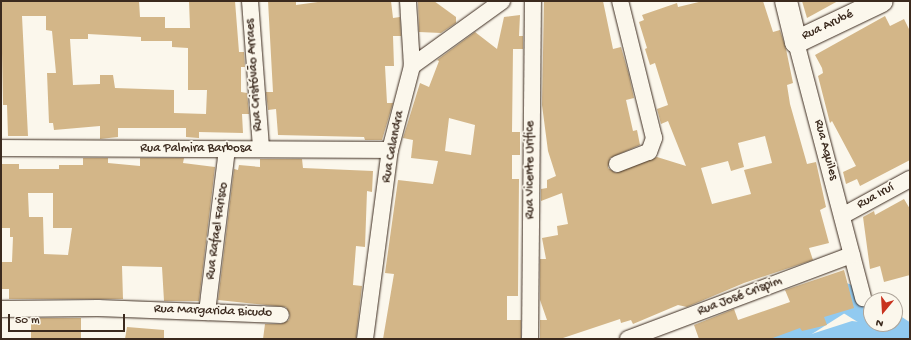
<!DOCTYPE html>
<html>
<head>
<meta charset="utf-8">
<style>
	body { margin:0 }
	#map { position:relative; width:911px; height:340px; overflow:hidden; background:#fbf7ec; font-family:"Gochi Hand",sans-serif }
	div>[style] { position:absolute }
	.water>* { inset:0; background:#91caf0 }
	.river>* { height:28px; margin:-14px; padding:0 14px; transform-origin:14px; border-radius:14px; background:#91caf0 }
	.building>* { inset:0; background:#d3b688; transform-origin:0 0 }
	.roads { filter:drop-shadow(0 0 1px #3b2a1e) drop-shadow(0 0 1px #3b2a1e) }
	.street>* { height:16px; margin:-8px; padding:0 8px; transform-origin:8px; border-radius:8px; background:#fbf7ec }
	.secondary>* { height:22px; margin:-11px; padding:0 11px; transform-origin:11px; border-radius:11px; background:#fbf7ec }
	span { translate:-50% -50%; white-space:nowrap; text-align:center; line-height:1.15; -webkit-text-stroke:3.5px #fbf7ec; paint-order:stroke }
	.street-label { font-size:13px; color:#3b2a1e }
	.frame { position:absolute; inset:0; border:2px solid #3b2a1e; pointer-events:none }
	.north { position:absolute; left:863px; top:292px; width:40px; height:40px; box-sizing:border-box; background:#fbf7ec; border:1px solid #aea59a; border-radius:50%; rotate:198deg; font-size:11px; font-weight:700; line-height:16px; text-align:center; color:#3b2a1e }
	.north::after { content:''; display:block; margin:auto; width:14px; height:18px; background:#c8321e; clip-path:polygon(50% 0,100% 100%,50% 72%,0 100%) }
	.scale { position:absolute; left:8px; top:314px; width:117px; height:18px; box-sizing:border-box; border:2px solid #3b2a1e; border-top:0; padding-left:5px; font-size:12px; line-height:14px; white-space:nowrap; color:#3b2a1e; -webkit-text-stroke:3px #fbf7ec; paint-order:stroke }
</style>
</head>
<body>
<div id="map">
	<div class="water">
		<i style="clip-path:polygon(852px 321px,884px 325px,910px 336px,910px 339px,796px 339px)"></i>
	</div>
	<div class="river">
		<i style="left:887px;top:324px;width:27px;rotate:33deg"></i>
		<i style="left:778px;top:339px;width:78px;rotate:-32.5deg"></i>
		<i style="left:844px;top:297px;width:32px;rotate:32deg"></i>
	</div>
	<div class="building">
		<i style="clip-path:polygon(evenodd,1px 1px,139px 1px,140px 17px,165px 17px,165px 28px,190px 28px,189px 1px,235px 1px,239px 52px,244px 52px,245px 67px,241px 67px,241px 92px,247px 93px,249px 114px,242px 114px,243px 133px,199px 132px,199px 138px,186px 137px,186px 128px,118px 128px,118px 137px,100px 139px,100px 126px,54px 130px,53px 123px,49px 123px,47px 73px,56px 73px,52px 31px,46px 30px,46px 16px,22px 16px,28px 136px,8px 136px,7px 105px,3px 105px,1px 1px,88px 34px,141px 37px,141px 41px,172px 41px,172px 47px,188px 48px,188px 90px,207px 90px,206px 114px,174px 113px,174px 90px,115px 88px,113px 75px,100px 75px,100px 84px,73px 85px,70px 39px,88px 39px,88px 34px)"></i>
		<i style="clip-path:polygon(268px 1px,296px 1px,296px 5px,325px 1px,391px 1px,393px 18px,400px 17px,401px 36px,393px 36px,394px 66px,385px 66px,387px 103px,393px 103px,382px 140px,365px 140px,364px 137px,278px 135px,276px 109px,268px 110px,266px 92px,273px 92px)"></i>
		<i style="clip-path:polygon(418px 1px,434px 1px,456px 17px,456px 23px,441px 33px,419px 32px)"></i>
		<i style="clip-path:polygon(evenodd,544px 1px,603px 1px,613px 49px,621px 47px,629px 75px,634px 98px,626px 100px,633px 131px,637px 130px,640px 145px,610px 158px,608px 168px,616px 173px,657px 157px,686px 166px,668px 121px,661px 124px,657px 109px,668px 105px,655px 63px,650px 65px,645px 49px,647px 48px,639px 22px,644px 20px,642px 15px,677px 3px,678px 7px,703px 1px,763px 1px,773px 32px,780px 30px,786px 49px,793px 83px,787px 85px,790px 104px,807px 164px,816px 162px,826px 207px,820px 210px,829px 243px,809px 248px,813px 260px,744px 283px,687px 307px,678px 305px,633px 324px,631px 320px,621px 323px,620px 319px,560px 339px,540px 339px,540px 320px,547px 320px,540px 300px,540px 259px,546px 259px,542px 238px,558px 235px,557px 226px,568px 224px,562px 193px,541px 201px,541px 189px,547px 188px,547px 180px,556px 176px,548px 151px,542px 105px,544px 1px,765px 136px,772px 163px,744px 170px,751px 194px,712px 204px,701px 168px,728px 161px,731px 171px,744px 167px,738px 143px,765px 136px)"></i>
		<i style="clip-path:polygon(802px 1px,838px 1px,807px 18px)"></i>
		<i style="clip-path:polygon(evenodd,520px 15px,519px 36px,523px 36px,523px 49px,513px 49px,512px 132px,520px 132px,520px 155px,512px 155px,512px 179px,519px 179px,518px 296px,507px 296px,507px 320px,521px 320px,521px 339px,383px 339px,394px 274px,385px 273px,398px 180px,433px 184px,438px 161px,411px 158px,413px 140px,403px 138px,420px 83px,429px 87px,439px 61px,437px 60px,475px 32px,497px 49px,504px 17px,520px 15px,449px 118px,475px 125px,471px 155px,445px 151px,449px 118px)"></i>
		<i style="clip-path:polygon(885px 16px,890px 26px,904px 19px,910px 31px,910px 160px,860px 186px,857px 179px,846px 184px,843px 172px,856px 166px,832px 121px,830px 123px,818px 76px,823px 73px,822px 68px,815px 55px)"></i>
		<i style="clip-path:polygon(evenodd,83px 158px,108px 158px,108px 163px,140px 166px,140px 158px,184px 158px,183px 163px,215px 167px,199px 301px,164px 301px,162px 267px,122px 266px,123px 299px,9px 299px,9px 289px,1px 289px,1px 271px,2px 262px,12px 262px,13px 237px,10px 237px,10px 228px,1px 228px,1px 164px,19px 164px,19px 169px,59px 169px,59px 165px,83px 165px,83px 158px,28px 193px,53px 193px,53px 228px,72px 228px,68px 255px,44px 254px,43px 217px,29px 217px,28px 193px)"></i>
		<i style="clip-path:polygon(260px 159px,302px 159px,303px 168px,373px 171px,372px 192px,367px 191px,365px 247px,356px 246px,353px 285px,362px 286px,356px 339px,263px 339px,265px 324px,281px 324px,289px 320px,290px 315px,286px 307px,218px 300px,234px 169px,238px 170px,239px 165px,260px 167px)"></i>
		<i style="clip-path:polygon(904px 199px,910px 209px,910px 275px,884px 282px,880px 266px,870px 269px,863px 217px,874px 211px,875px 215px)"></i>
		<i style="clip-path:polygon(844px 270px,854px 308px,824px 317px,827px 325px,802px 331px,800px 328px,770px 339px,699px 339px,694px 325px,734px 309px,738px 320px,790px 302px,785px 290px)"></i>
		<i style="left:31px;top:318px;width:50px;height:21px"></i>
		<i style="clip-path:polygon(127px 327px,164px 330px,164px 339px,125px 339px)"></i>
	</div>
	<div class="roads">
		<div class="street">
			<i style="left:250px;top:1px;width:148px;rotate:85.7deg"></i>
			<i style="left:408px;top:1px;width:65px;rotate:86.5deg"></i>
			<i style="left:796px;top:42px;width:265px;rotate:75.3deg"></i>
			<i style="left:1px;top:148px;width:389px;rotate:0.3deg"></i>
			<i style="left:617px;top:164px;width:34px;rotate:-21deg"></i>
			<i style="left:649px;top:152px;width:15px;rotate:-70deg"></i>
			<i style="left:654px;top:138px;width:141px;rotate:-103.9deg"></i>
			<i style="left:842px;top:216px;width:77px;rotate:-28.6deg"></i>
			<i style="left:1px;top:309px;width:97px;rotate:-0.6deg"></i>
			<i style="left:98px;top:308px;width:183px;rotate:2.2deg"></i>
			<i style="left:207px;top:312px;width:164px;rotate:-83deg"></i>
			<i style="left:365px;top:339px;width:191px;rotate:-82.5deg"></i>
			<i style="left:390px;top:150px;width:87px;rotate:-75.3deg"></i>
			<i style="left:412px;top:66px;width:111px;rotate:-35.8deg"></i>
			<i style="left:530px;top:339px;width:338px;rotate:-89.5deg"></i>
			<i style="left:628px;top:339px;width:239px;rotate:-20.6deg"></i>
		</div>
		<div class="secondary">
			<i style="left:786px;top:1px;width:42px;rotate:76.3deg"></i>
			<i style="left:796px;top:42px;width:95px;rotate:-25.5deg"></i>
		</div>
	</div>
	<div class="street-label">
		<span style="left:828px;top:26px;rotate:-25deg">Rua Arubé</span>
		<span style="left:255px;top:75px;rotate:-94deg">Rua Cristóvão Arraes</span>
		<span style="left:394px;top:147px;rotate:-79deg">Rua Calandra</span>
		<span style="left:196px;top:149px">Rua Palmira Barbosa</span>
		<span style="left:825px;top:150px;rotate:75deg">Rua Aquiles</span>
		<span style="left:531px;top:170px;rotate:-90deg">Rua Vicente Urifice</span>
		<span style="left:876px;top:197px;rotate:-29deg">Rua Iruí</span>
		<span style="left:218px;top:231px;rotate:-82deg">Rua Rafael Farisco</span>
		<span style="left:740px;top:297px;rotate:-21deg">Rua José Crispim</span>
		<span style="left:213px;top:312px;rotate:2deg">Rua Margarida Bicudo</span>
	</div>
	<div class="frame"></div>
	<div class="north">N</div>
	<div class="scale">50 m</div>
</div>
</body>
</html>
